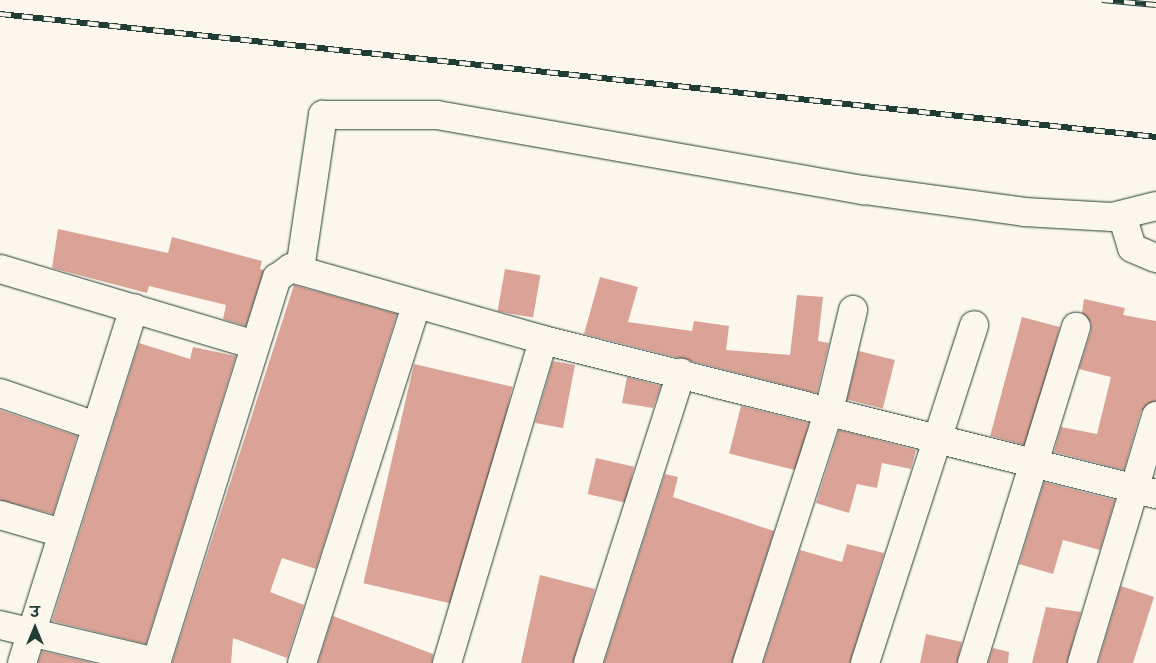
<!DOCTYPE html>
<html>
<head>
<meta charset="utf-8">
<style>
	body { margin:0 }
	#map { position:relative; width:1156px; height:663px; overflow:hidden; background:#fbf7ec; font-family:Sriracha,"Playpen Sans Deva",sans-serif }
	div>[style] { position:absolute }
	.building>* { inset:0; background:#dba297; transform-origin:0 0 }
	.roads { filter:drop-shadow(0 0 1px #1f3d34) drop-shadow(0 0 1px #1f3d34) }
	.minor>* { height:28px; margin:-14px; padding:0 14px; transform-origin:14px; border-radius:14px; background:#fbf7ec }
	.rail>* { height:5.5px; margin-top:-2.75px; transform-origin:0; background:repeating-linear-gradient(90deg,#fbf7ec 0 11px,#1f3d34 0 22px); box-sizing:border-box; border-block:1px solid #1f3d34 }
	span { translate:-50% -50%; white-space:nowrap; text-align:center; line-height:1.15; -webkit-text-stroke:4px #fbf7ec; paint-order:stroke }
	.north { position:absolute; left:10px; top:603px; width:50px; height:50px; -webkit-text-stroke:4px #fbf7ec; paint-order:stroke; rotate:0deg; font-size:14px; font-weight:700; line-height:20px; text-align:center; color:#1f3d34 }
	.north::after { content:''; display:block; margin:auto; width:18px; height:22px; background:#1f3d34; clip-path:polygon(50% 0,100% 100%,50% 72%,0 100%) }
</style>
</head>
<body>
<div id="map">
	<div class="building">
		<i style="clip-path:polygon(58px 229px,168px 253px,172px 237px,262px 261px,260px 269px,264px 270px,246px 326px,223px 319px,226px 305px,149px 286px,147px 293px,52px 268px)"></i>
		<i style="left:505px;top:269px;width:36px;height:43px;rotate:10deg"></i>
		<i style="clip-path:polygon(600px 277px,638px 287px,628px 322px,692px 331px,694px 321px,729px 326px,726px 350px,790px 355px,797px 295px,823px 297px,818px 341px,829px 343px,817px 393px,584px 334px)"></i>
		<i style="clip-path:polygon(294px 285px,397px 314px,316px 569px,282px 558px,270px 592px,304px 605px,287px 658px,233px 638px,231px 663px,172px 663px)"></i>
		<i style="clip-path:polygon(1084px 299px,1125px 308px,1123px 315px,1156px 321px,1156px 401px,1141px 411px,1124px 470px,1054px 452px,1061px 427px,1097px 434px,1111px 377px,1079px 369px,1091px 331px,1091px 323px,1082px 313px)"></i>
		<i style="left:1022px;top:317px;width:39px;height:123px;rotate:15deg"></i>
		<i style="clip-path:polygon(139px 343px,190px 359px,193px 347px,236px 356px,146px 644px,52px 621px)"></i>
		<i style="left:859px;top:351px;width:37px;height:50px;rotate:14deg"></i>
		<i style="clip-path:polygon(553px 361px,575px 365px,563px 428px,535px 423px)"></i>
		<i style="left:414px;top:364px;width:101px;height:225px;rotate:13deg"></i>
		<i style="clip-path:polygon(627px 377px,661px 386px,653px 408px,622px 403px)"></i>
		<i style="left:741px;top:406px;width:70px;height:49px;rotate:14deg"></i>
		<i style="clip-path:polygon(0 410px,77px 436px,53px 514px,0 500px)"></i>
		<i style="clip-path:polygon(839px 430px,916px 450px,911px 469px,882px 463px,877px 488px,857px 484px,849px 513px,816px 503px)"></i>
		<i style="left:596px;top:458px;width:39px;height:37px;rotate:13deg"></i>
		<i style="clip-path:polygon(665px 474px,678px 477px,673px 497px,774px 531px,732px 663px,604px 663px)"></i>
		<i style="clip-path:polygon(1044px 482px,1115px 500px,1100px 550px,1063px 540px,1053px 574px,1019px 564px)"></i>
		<i style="clip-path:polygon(847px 544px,884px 553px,850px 663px,763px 663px,800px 550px,842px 562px)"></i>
		<i style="clip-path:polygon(540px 575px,595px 589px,573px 663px,521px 663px)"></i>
		<i style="clip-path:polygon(1121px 586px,1154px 597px,1133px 663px,1098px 663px)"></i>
		<i style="clip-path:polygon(1046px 607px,1081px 612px,1067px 663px,1032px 663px)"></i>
		<i style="clip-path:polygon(333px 616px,433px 654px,432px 663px,318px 663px)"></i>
		<i style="clip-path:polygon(926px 634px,962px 642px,957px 663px,920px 663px)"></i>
		<i style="clip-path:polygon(993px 648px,1009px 652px,1008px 663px,988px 663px)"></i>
		<i style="clip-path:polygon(42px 651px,93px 663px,38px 663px)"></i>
	</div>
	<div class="roads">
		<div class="minor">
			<i style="left:1122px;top:215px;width:34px;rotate:73deg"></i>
			<i style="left:1132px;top:248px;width:26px;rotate:23deg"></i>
			<i style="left:0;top:269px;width:266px;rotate:16.6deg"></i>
			<i style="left:300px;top:269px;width:156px;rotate:-81.5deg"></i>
			<i style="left:323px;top:115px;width:114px"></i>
			<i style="left:437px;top:115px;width:434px;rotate:10deg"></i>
			<i style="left:864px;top:190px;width:162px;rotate:7.8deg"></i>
			<i style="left:1024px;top:212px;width:88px;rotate:3.3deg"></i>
			<i style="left:1112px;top:217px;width:45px;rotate:-14deg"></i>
			<i style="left:0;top:393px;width:102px;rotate:19deg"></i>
			<i style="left:0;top:515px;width:65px;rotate:16.2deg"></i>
			<i style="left:0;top:625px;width:160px;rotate:13.3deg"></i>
			<i style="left:22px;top:663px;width:372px;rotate:-72.5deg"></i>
			<i style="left:156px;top:663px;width:404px;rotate:-72.6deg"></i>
			<i style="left:277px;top:278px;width:17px;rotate:-36deg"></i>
			<i style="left:291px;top:268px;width:262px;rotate:15.9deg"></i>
			<i style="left:543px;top:340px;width:632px;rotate:14.1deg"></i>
			<i style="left:302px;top:663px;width:376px;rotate:-72.3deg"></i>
			<i style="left:447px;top:663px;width:337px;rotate:-73.4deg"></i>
			<i style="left:588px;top:663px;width:305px;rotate:-72.2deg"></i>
			<i style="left:747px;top:663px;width:265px;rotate:-72deg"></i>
			<i style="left:829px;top:411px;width:104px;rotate:-76.6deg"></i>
			<i style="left:865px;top:663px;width:355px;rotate:-72.1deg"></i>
			<i style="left:972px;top:663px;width:352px;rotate:-72.8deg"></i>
			<i style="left:1082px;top:663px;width:258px;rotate:-73.3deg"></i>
		</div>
	</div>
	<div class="rail">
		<i style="left:1102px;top:0;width:54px;rotate:5.3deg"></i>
		<i style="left:0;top:14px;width:1163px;rotate:6.07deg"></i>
	</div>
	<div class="north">उ</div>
</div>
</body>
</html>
